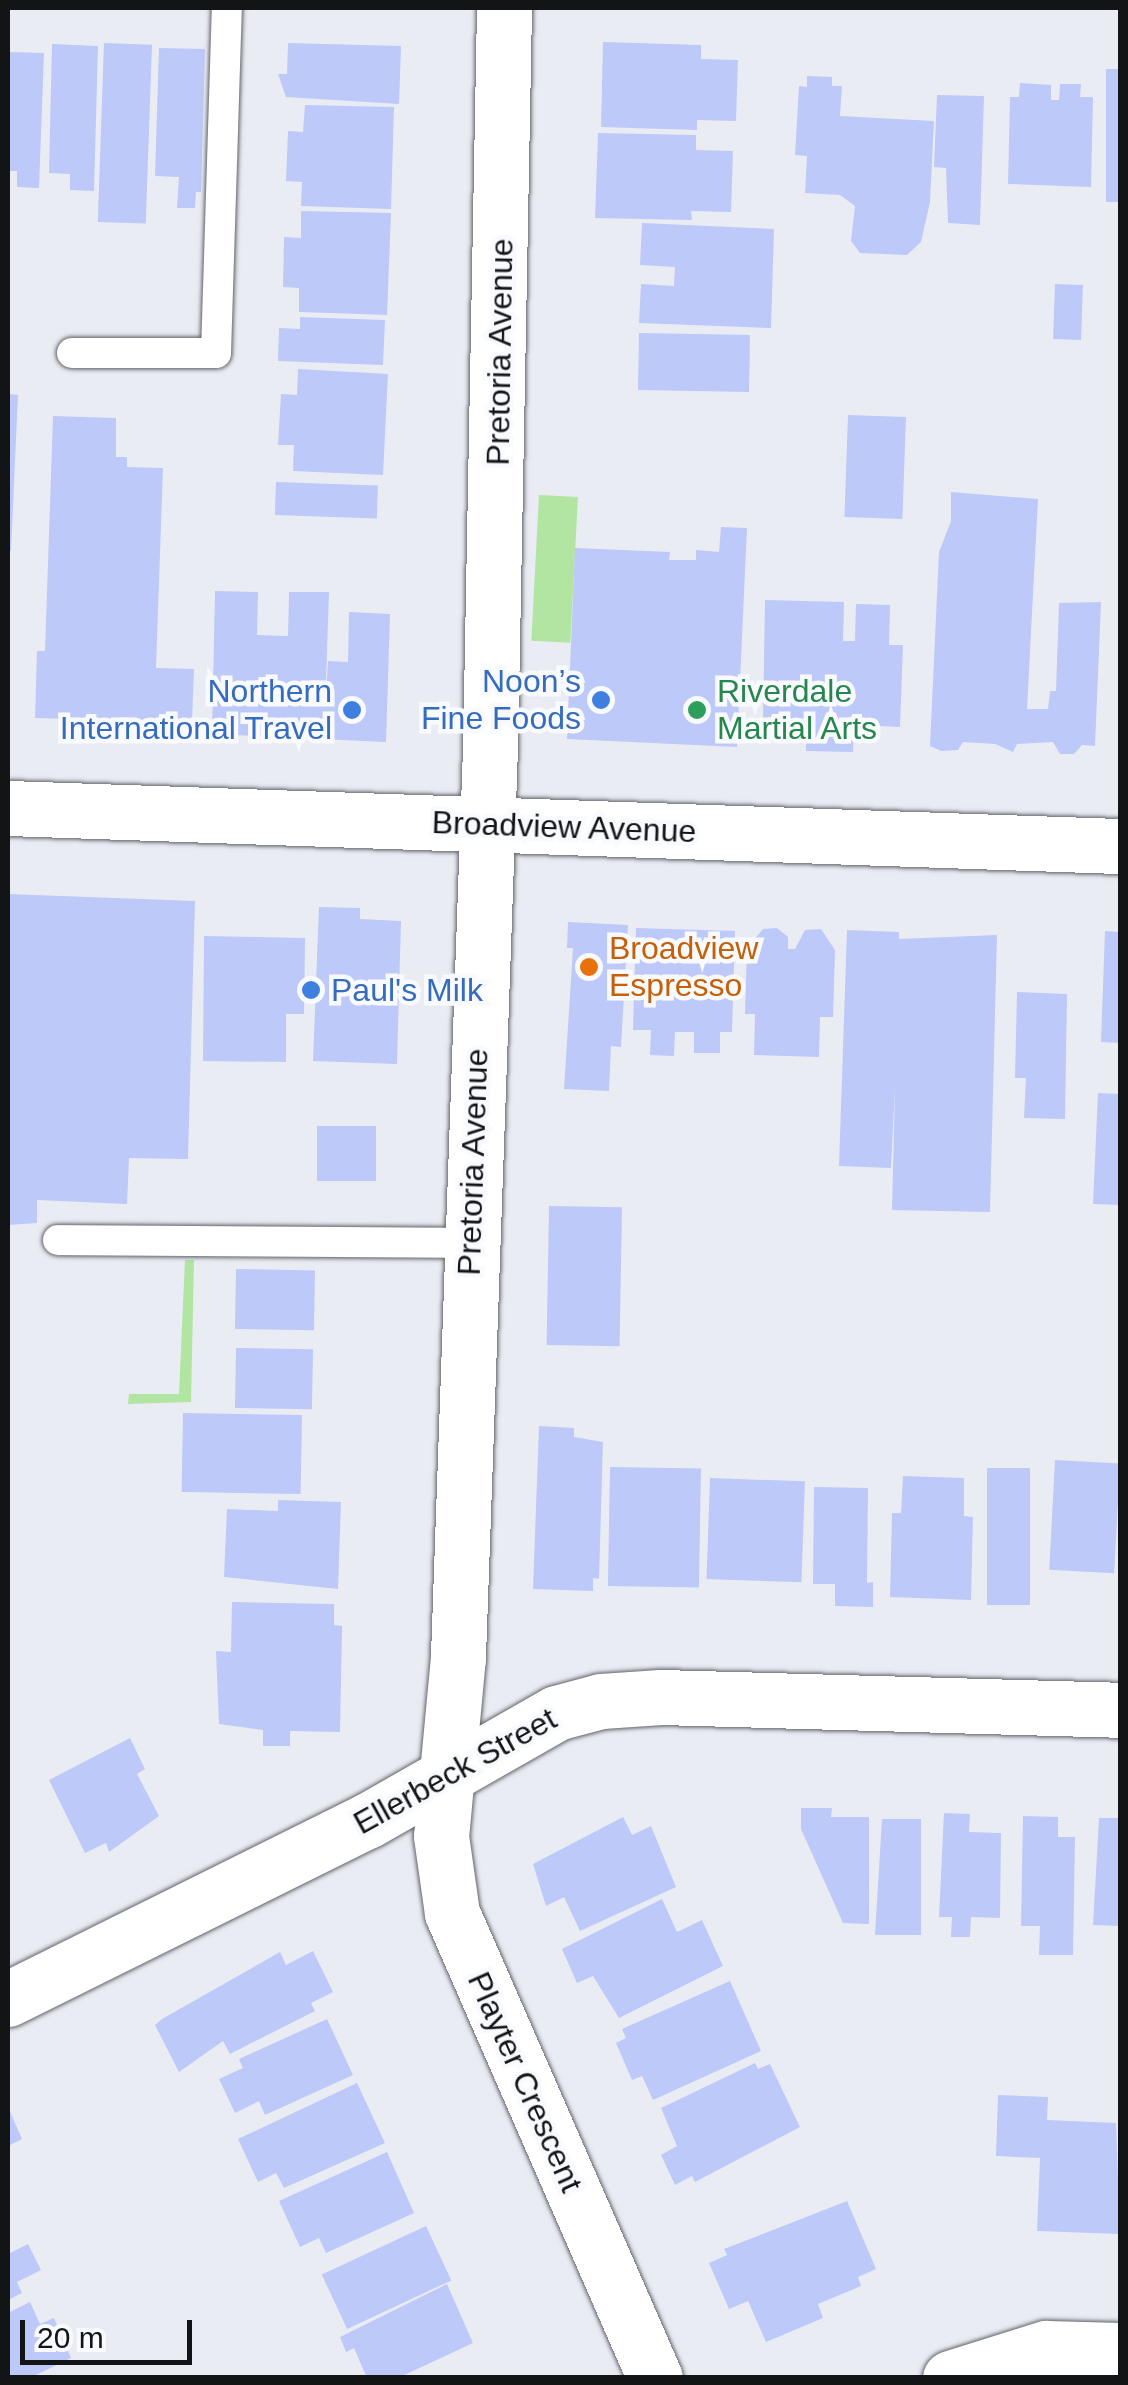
<!DOCTYPE html>
<html>
<head>
<meta charset="utf-8">
<style>
	body { margin:0 }
	#map { position:relative; width:1128px; height:2385px; overflow:hidden; background:#eaecf4; font-family:Helvetica,sans-serif }
	div>[style] { position:absolute }
	.green>* { inset:0; background:#b2e5a1; transform-origin:0 0 }
	.building>* { inset:0; background:#bdc9f8; transform-origin:0 0 }
	.roads { filter:drop-shadow(0 0 2px #62646a) drop-shadow(0 0 2px #62646a) }
	.service>* { height:30px; margin:-15px; padding:0 15px; transform-origin:15px; border-radius:15px; background:#fff }
	.minor>* { height:55px; margin:-27.5px; padding:0 27.5px; transform-origin:27.5px; border-radius:27.5px; background:#fff }
	.secondary>* { height:55px; margin:-27.5px; padding:0 27.5px; transform-origin:27.5px; border-radius:27.5px; background:#fff }
	.dots>* { width:28px; height:28px; translate:-50% -50%; box-sizing:border-box; border:5px solid #f9fafe; border-radius:50% }
	span { translate:-50% -50%; white-space:nowrap; text-align:center; line-height:1.15; -webkit-text-stroke:9px #f9fafe; paint-order:stroke }
	.street-label { font-size:32px; color:#131416 }
	.shop-label { font-size:32px; color:#366cbe }
	.right { translate:-100% -50%; text-align:right }
	.left { translate:0 -50%; text-align:left }
	.leisure-label { font-size:32px; color:#27864d }
	.food-label { font-size:32px; color:#c56008 }
	.frame { position:absolute; inset:0; border:10px solid #131416; pointer-events:none }
	.scale { position:absolute; left:20px; top:2320px; width:172px; height:45px; box-sizing:border-box; border:5px solid #131416; border-top:0; padding-left:12px; font-size:30px; line-height:35px; white-space:nowrap; color:#131416; -webkit-text-stroke:8px #f9fafe; paint-order:stroke }
</style>
</head>
<body>
<div id="map">
	<div class="green">
		<i style="left:539px;top:495px;width:39px;height:146px;rotate:3deg"></i>
		<i style="clip-path:polygon(185px 1260px,194px 1260px,191px 1402px,128px 1404px,129px 1394px,179px 1394px)"></i>
	</div>
	<div class="building">
		<i style="clip-path:polygon(603px 42px,701px 45px,701px 59px,738px 60px,736px 121px,697px 120px,697px 130px,601px 127px)"></i>
		<i style="left:104px;top:43px;width:48px;height:179px;rotate:2deg"></i>
		<i style="clip-path:polygon(288px 43px,401px 46px,399px 104px,286px 97px,278px 74px,287px 74px)"></i>
		<i style="clip-path:polygon(52px 44px,98px 46px,94px 191px,70px 190px,70px 174px,49px 173px)"></i>
		<i style="clip-path:polygon(159px 48px,205px 49px,201px 192px,196px 192px,195px 208px,177px 208px,179px 177px,155px 176px)"></i>
		<i style="clip-path:polygon(8px 52px,44px 53px,39px 188px,17px 187px,17px 171px,8px 171px)"></i>
		<i style="left:1106px;top:69px;width:14px;height:133px"></i>
		<i style="clip-path:polygon(807px 76px,832px 77px,832px 86px,842px 86px,840px 116px,934px 121px,930px 202px,921px 242px,907px 255px,860px 253px,851px 241px,855px 206px,840px 195px,805px 193px,807px 156px,795px 155px,799px 86px,807px 87px)"></i>
		<i style="clip-path:polygon(1020px 83px,1051px 85px,1051px 100px,1059px 100px,1060px 84px,1081px 84px,1080px 97px,1093px 97px,1091px 187px,1008px 184px,1010px 97px,1019px 97px)"></i>
		<i style="clip-path:polygon(937px 95px,984px 96px,980px 225px,948px 223px,946px 168px,934px 167px)"></i>
		<i style="clip-path:polygon(305px 105px,394px 107px,391px 209px,301px 206px,302px 182px,286px 181px,288px 131px,303px 132px)"></i>
		<i style="clip-path:polygon(598px 133px,696px 135px,696px 150px,733px 151px,731px 212px,691px 211px,692px 220px,595px 218px)"></i>
		<i style="clip-path:polygon(301px 211px,391px 213px,387px 315px,299px 312px,299px 288px,283px 287px,284px 237px,301px 238px)"></i>
		<i style="clip-path:polygon(642px 223px,774px 229px,771px 328px,639px 323px,641px 284px,674px 286px,675px 267px,640px 265px)"></i>
		<i style="left:1055px;top:284px;width:28px;height:55px;rotate:2deg"></i>
		<i style="clip-path:polygon(300px 317px,385px 320px,383px 365px,278px 361px,279px 328px,300px 329px)"></i>
		<i style="left:639px;top:333px;width:111px;height:57px;rotate:1deg"></i>
		<i style="clip-path:polygon(298px 369px,388px 374px,383px 475px,293px 471px,294px 445px,278px 445px,281px 394px,297px 395px)"></i>
		<i style="clip-path:polygon(8px 394px,18px 395px,11px 551px,8px 551px)"></i>
		<i style="left:848px;top:415px;width:58px;height:102px;rotate:2deg"></i>
		<i style="clip-path:polygon(53px 416px,116px 418px,116px 457px,127px 457px,127px 467px,163px 468px,156px 668px,194px 669px,192px 722px,35px 718px,37px 651px,45px 651px)"></i>
		<i style="left:276px;top:482px;width:102px;height:33px;rotate:2deg"></i>
		<i style="clip-path:polygon(951px 492px,1038px 499px,1027px 709px,1048px 709px,1050px 691px,1056px 691px,1059px 603px,1101px 602px,1095px 746px,1082px 745px,1074px 754px,1060px 754px,1053px 742px,1017px 744px,1013px 752px,995px 744px,963px 742px,958px 750px,941px 751px,930px 746px,939px 552px,951px 521px)"></i>
		<i style="clip-path:polygon(721px 527px,747px 528px,737px 747px,567px 739px,575px 548px,670px 552px,669px 560px,696px 560px,696px 550px,719px 552px)"></i>
		<i style="clip-path:polygon(215px 591px,258px 592px,257px 635px,288px 636px,289px 592px,329px 592px,325px 713px,328px 661px,348px 662px,349px 612px,390px 614px,386px 742px,212px 734px)"></i>
		<i style="clip-path:polygon(765px 600px,844px 602px,843px 641px,855px 641px,856px 604px,890px 605px,889px 645px,903px 645px,900px 727px,854px 725px,853px 752px,806px 751px,806px 719px,763px 718px)"></i>
		<i style="clip-path:polygon(8px 894px,195px 901px,188px 1159px,129px 1158px,127px 1204px,37px 1200px,37px 1223px,8px 1225px)"></i>
		<i style="clip-path:polygon(319px 907px,360px 908px,360px 919px,401px 921px,397px 1064px,313px 1061px)"></i>
		<i style="clip-path:polygon(568px 922px,628px 925px,621px 1047px,611px 1046px,609px 1091px,564px 1089px,573px 948px,567px 948px)"></i>
		<i style="clip-path:polygon(636px 928px,735px 931px,732px 1032px,720px 1032px,720px 1053px,694px 1053px,694px 1032px,675px 1032px,674px 1056px,650px 1055px,651px 1030px,633px 1030px)"></i>
		<i style="clip-path:polygon(777px 928px,788px 937px,788px 949px,795px 949px,805px 930px,821px 929px,835px 950px,833px 1017px,820px 1017px,819px 1057px,754px 1055px,755px 1014px,745px 1014px,747px 948px,763px 929px)"></i>
		<i style="clip-path:polygon(847px 930px,899px 932px,899px 939px,997px 935px,990px 1212px,892px 1210px,895px 1087px,891px 1168px,839px 1166px)"></i>
		<i style="clip-path:polygon(1105px 931px,1120px 932px,1120px 1043px,1101px 1042px)"></i>
		<i style="clip-path:polygon(204px 936px,305px 938px,304px 1014px,286px 1014px,286px 1062px,203px 1061px)"></i>
		<i style="clip-path:polygon(1017px 992px,1067px 994px,1065px 1119px,1024px 1118px,1026px 1078px,1015px 1078px)"></i>
		<i style="clip-path:polygon(1098px 1093px,1120px 1094px,1120px 1205px,1093px 1204px)"></i>
		<i style="left:317px;top:1126px;width:59px;height:55px"></i>
		<i style="left:549px;top:1206px;width:73px;height:139px;rotate:1deg"></i>
		<i style="left:236px;top:1269px;width:79px;height:60px;rotate:1deg"></i>
		<i style="left:236px;top:1348px;width:77px;height:60px;rotate:1deg"></i>
		<i style="left:183px;top:1413px;width:119px;height:79px;rotate:1deg"></i>
		<i style="clip-path:polygon(539px 1426px,574px 1428px,574px 1437px,603px 1442px,599px 1579px,593px 1578px,593px 1591px,533px 1589px)"></i>
		<i style="left:1055px;top:1460px;width:65px;height:110px;rotate:3deg"></i>
		<i style="left:610px;top:1467px;width:91px;height:119px;rotate:1deg"></i>
		<i style="left:987px;top:1468px;width:43px;height:137px"></i>
		<i style="clip-path:polygon(903px 1476px,964px 1478px,964px 1516px,973px 1517px,971px 1600px,890px 1597px,892px 1513px,901px 1513px)"></i>
		<i style="left:710px;top:1478px;width:95px;height:101px;rotate:2deg"></i>
		<i style="clip-path:polygon(814px 1487px,868px 1488px,867px 1583px,873px 1582px,873px 1607px,835px 1606px,835px 1584px,813px 1584px)"></i>
		<i style="clip-path:polygon(278px 1500px,341px 1502px,338px 1589px,224px 1577px,227px 1509px,278px 1511px)"></i>
		<i style="clip-path:polygon(232px 1602px,334px 1604px,334px 1625px,342px 1626px,340px 1732px,290px 1731px,290px 1746px,263px 1746px,263px 1730px,219px 1724px,216px 1651px,231px 1652px)"></i>
		<i style="clip-path:polygon(130px 1738px,145px 1769px,137px 1774px,159px 1816px,109px 1852px,106px 1843px,85px 1853px,49px 1780px)"></i>
		<i style="clip-path:polygon(801px 1808px,832px 1808px,831px 1817px,869px 1817px,869px 1924px,843px 1923px,801px 1829px)"></i>
		<i style="clip-path:polygon(944px 1813px,970px 1814px,969px 1832px,1001px 1833px,1000px 1918px,971px 1917px,970px 1937px,951px 1937px,952px 1917px,939px 1917px)"></i>
		<i style="clip-path:polygon(1023px 1816px,1058px 1817px,1058px 1837px,1075px 1837px,1073px 1955px,1039px 1955px,1040px 1926px,1021px 1926px)"></i>
		<i style="clip-path:polygon(623px 1817px,632px 1835px,651px 1826px,676px 1887px,580px 1931px,564px 1897px,546px 1906px,533px 1864px)"></i>
		<i style="clip-path:polygon(1099px 1818px,1120px 1818px,1120px 1926px,1093px 1925px)"></i>
		<i style="clip-path:polygon(882px 1819px,921px 1819px,921px 1935px,875px 1935px)"></i>
		<i style="clip-path:polygon(662px 1899px,677px 1932px,702px 1920px,723px 1966px,619px 2018px,593px 1976px,577px 1983px,562px 1949px)"></i>
		<i style="clip-path:polygon(313px 1951px,333px 1992px,311px 2003px,315px 2011px,230px 2054px,223px 2041px,179px 2072px,155px 2025px,162px 2019px,280px 1952px,286px 1965px)"></i>
		<i style="clip-path:polygon(730px 1981px,761px 2051px,653px 2100px,642px 2076px,632px 2080px,616px 2043px,626px 2038px,622px 2029px)"></i>
		<i style="clip-path:polygon(327px 2019px,353px 2075px,265px 2115px,259px 2101px,235px 2113px,219px 2079px,243px 2068px,239px 2059px)"></i>
		<i style="clip-path:polygon(755px 2063px,758px 2069px,770px 2064px,800px 2127px,695px 2182px,692px 2176px,675px 2185px,661px 2155px,677px 2146px,661px 2108px)"></i>
		<i style="clip-path:polygon(357px 2083px,385px 2143px,284px 2188px,276px 2173px,258px 2182px,238px 2139px)"></i>
		<i style="clip-path:polygon(998px 2095px,1048px 2097px,1047px 2120px,1116px 2123px,1120px 2234px,1037px 2231px,1040px 2158px,996px 2156px)"></i>
		<i style="clip-path:polygon(8px 2107px,22px 2139px,8px 2146px)"></i>
		<i style="clip-path:polygon(387px 2152px,414px 2213px,326px 2253px,319px 2238px,300px 2247px,279px 2201px)"></i>
		<i style="clip-path:polygon(847px 2201px,876px 2269px,858px 2277px,861px 2286px,818px 2304px,823px 2318px,766px 2342px,748px 2301px,729px 2309px,709px 2263px,727px 2255px,724px 2249px)"></i>
		<i style="left:426px;top:2226px;width:60px;height:115px;rotate:65deg"></i>
		<i style="clip-path:polygon(28px 2244px,41px 2270px,17px 2282px,22px 2293px,8px 2300px,8px 2254px)"></i>
		<i style="clip-path:polygon(447px 2284px,473px 2343px,398px 2378px,367px 2378px,354px 2348px,346px 2352px,340px 2337px)"></i>
		<i style="clip-path:polygon(30px 2302px,40px 2324px,54px 2318px,71px 2358px,30px 2378px,8px 2378px,8px 2313px)"></i>
	</div>
	<div class="roads">
		<div class="service">
			<i style="left:72px;top:353px;width:144px"></i>
			<i style="left:216px;top:353px;width:345px;rotate:-88.2deg"></i>
			<i style="left:58px;top:1240px;width:412px;rotate:0.4deg"></i>
		</div>
		<div class="minor">
			<i style="left:504px;top:8px;width:740px;rotate:91.08deg"></i>
			<i style="left:490px;top:748px;width:910px;rotate:92.02deg"></i>
			<i style="left:458px;top:1657px;width:180px;rotate:95.4deg"></i>
			<i style="left:441px;top:1836px;width:78px;rotate:81.9deg"></i>
			<i style="left:452px;top:1913px;width:507px;rotate:66.42deg"></i>
			<i style="left:8px;top:1999px;width:401px;rotate:-26.4deg"></i>
			<i style="left:367px;top:1821px;width:218px;rotate:-29.7deg"></i>
			<i style="left:556px;top:1713px;width:47px;rotate:-14.9deg"></i>
			<i style="left:601px;top:1701px;width:60px;rotate:-3.8deg"></i>
			<i style="left:661px;top:1697px;width:459px;rotate:1.6deg"></i>
			<i style="left:950px;top:2378px;width:101px;rotate:-17.4deg"></i>
			<i style="left:1046px;top:2348px;width:74px;rotate:1.5deg"></i>
		</div>
		<div class="secondary">
			<i style="left:8px;top:808px;width:1113px;rotate:1.96deg"></i>
		</div>
	</div>
	<div class="dots">
		<i style="left:601px;top:700px;background:#3f7fe0"></i>
		<i style="left:352px;top:710px;background:#3f7fe0"></i>
		<i style="left:697px;top:710px;background:#2e9e5b"></i>
		<i style="left:589px;top:967px;background:#e8710a"></i>
		<i style="left:311px;top:990px;background:#3f7fe0"></i>
	</div>
	<div class="street-label">
		<span style="left:500px;top:352px;rotate:-89deg">Pretoria Avenue</span>
		<span style="left:564px;top:827px;rotate:2deg">Broadview Avenue</span>
		<span style="left:473px;top:1162px;rotate:-88deg">Pretoria Avenue</span>
		<span style="left:455px;top:1771px;rotate:-29deg">Ellerbeck Street</span>
		<span style="left:525px;top:2082px;rotate:66deg">Playter Crescent</span>
	</div>
	<div class="shop-label">
		<span class="right" style="left:581px;top:700px">Noon’s<br>Fine Foods</span>
		<span class="right" style="left:332px;top:710px">Northern<br>International Travel</span>
		<span class="left" style="left:331px;top:990px">Paul's Milk</span>
	</div>
	<div class="leisure-label">
		<span class="left" style="left:717px;top:710px">Riverdale<br>Martial Arts</span>
	</div>
	<div class="food-label">
		<span class="left" style="left:609px;top:967px">Broadview<br>Espresso</span>
	</div>
	<div class="frame"></div>
	<div class="scale">20 m</div>
</div>
</body>
</html>
